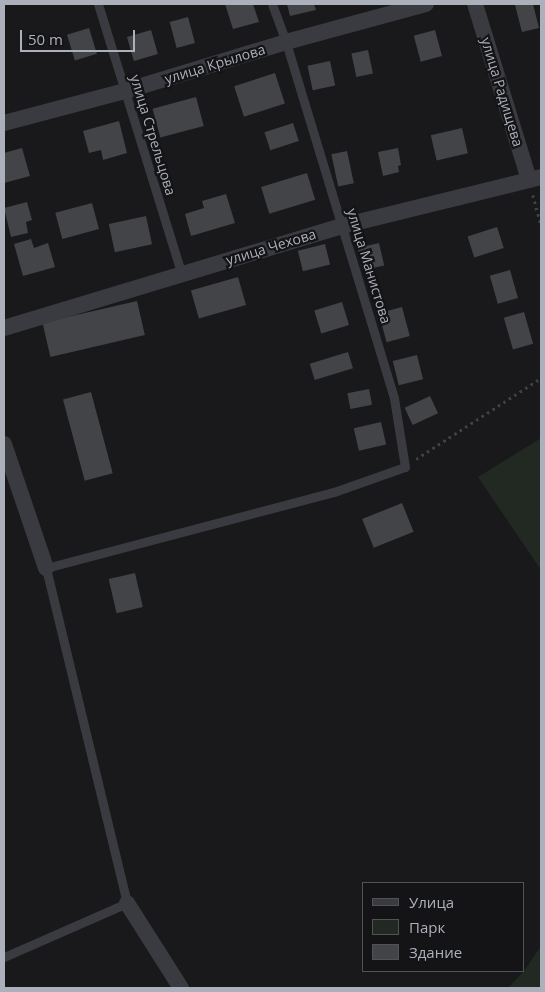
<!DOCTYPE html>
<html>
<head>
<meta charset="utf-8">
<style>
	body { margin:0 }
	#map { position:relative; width:545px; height:992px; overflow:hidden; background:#19191b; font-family:"Open Sans",sans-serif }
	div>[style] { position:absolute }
	.green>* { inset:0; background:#212922 }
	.building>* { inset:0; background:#434448; transform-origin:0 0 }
	.path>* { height:2.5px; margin-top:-1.25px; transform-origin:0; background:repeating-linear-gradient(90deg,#404247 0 2.5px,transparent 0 6.5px) }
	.service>* { height:9px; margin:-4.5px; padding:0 4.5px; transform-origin:4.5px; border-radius:4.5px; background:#3a3b40 }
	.minor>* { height:16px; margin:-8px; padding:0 8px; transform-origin:8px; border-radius:8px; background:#3a3b40 }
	span { translate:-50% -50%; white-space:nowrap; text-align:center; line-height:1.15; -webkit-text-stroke:4.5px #141416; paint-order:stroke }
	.street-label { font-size:14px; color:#acb0ba }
	.frame { position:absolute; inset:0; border:5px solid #acb0ba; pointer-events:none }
	.legend { position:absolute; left:362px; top:882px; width:162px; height:90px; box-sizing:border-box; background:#141416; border:1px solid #515258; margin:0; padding:6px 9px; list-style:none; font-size:15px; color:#acb0ba }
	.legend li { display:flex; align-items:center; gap:10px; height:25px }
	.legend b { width:25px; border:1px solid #515258 }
	.scale { position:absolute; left:20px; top:30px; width:115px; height:22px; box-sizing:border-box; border:2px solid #acb0ba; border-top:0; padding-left:6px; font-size:15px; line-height:18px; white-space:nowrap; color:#acb0ba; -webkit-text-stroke:4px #141416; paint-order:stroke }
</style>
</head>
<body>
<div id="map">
	<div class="green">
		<i style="clip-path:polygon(541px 438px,541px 570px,478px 477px)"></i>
		<i style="clip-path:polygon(541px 946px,541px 988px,508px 988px,524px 971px)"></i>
	</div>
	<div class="building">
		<i style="clip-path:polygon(225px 4px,253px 4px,259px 22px,233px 29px)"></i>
		<i style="clip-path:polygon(287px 4px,314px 4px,316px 10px,290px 16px)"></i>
		<i style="clip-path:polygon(533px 4px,539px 28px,522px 32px,515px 5px)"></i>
		<i style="left:188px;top:17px;width:27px;height:19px;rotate:75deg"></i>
		<i style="left:89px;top:28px;width:27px;height:23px;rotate:73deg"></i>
		<i style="left:151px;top:30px;width:25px;height:25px;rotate:74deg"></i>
		<i style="left:435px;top:30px;width:27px;height:22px;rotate:75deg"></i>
		<i style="left:368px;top:50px;width:24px;height:17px;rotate:78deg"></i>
		<i style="left:330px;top:61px;width:25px;height:23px;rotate:78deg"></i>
		<i style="left:275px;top:73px;width:32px;height:43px;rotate:72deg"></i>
		<i style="left:196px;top:97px;width:30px;height:45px;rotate:75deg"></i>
		<i style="clip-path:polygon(119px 121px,127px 153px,103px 160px,101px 150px,89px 153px,83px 131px)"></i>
		<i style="left:293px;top:123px;width:19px;height:30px;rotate:72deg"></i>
		<i style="left:462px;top:128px;width:26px;height:32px;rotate:77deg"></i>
		<i style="clip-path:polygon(22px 148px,30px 176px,4px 183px,4px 153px)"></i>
		<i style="clip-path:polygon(398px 148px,401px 165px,398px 166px,399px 172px,383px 176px,378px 152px)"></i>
		<i style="left:347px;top:151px;width:33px;height:16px;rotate:78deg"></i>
		<i style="left:307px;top:173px;width:28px;height:48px;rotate:73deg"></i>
		<i style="clip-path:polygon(226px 194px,235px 223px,191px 236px,185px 214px,204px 208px,202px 201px)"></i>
		<i style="clip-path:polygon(27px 202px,32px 220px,26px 222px,28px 233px,11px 237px,4px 208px)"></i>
		<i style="left:92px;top:203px;width:27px;height:38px;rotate:75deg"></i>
		<i style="left:146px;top:216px;width:29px;height:38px;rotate:78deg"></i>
		<i style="left:497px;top:227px;width:22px;height:31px;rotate:72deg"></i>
		<i style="clip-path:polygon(31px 239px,34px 248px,48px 243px,55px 267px,23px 276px,14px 244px)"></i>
		<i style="left:379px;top:243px;width:23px;height:22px;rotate:77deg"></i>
		<i style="left:325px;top:244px;width:21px;height:28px;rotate:76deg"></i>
		<i style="left:510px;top:270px;width:29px;height:21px;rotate:74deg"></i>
		<i style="left:238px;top:277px;width:29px;height:49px;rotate:74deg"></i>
		<i style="left:137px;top:301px;width:35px;height:97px;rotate:77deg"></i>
		<i style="left:342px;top:302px;width:24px;height:29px;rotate:73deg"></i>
		<i style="left:402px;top:307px;width:30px;height:24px;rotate:75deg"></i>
		<i style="left:524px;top:312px;width:33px;height:21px;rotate:74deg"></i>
		<i style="left:348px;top:352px;width:17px;height:40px;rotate:73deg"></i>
		<i style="left:417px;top:355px;width:25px;height:25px;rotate:76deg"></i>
		<i style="left:369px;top:389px;width:16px;height:22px;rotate:79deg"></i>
		<i style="left:91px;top:392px;width:84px;height:29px;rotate:75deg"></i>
		<i style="left:430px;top:396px;width:19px;height:28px;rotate:65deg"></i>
		<i style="left:381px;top:422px;width:23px;height:28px;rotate:77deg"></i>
		<i style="left:402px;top:503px;width:31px;height:43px;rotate:68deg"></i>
		<i style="left:135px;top:573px;width:35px;height:27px;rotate:77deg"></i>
	</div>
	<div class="path">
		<i style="left:533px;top:195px;width:31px;rotate:75deg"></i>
		<i style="left:416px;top:459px;width:149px;rotate:-32.9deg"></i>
	</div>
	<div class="service">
		<i style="left:98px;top:4px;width:284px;rotate:72.8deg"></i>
		<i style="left:4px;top:957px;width:134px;rotate:-23.7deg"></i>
		<i style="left:127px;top:903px;width:345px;rotate:-103.6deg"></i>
		<i style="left:46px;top:568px;width:298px;rotate:-14.8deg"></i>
		<i style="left:334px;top:492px;width:75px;rotate:-19.4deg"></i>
		<i style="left:405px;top:467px;width:70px;rotate:-99.1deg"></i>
		<i style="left:394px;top:398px;width:372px;rotate:-106.9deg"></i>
		<i style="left:286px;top:42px;width:40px;rotate:-110.2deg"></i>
	</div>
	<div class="minor">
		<i style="left:475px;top:4px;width:184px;rotate:72.9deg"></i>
		<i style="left:4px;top:123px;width:125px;rotate:-14.8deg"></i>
		<i style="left:125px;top:91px;width:168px;rotate:-16.9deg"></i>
		<i style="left:286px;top:42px;width:145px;rotate:-15.2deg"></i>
		<i style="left:4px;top:328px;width:353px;rotate:-16.8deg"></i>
		<i style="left:342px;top:226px;width:205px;rotate:-13.8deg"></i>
		<i style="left:4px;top:444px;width:131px;rotate:71.3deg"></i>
		<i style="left:127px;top:903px;width:101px;rotate:57.6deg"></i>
	</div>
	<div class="street-label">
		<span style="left:215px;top:64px;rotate:-17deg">улица Крылова</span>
		<span style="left:502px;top:92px;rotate:73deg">улица Радищева</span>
		<span style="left:153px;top:135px;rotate:73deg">улица Стрельцова</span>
		<span style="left:271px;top:247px;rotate:-17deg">улица Чехова</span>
		<span style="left:369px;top:266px;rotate:73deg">улица Манистова</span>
	</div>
	<div class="frame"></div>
	<ul class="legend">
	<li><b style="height:6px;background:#3a3b40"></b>Улица</li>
	<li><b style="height:14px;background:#212922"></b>Парк</li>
	<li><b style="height:14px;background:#434448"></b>Здание</li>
	</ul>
	<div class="scale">50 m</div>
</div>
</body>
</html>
